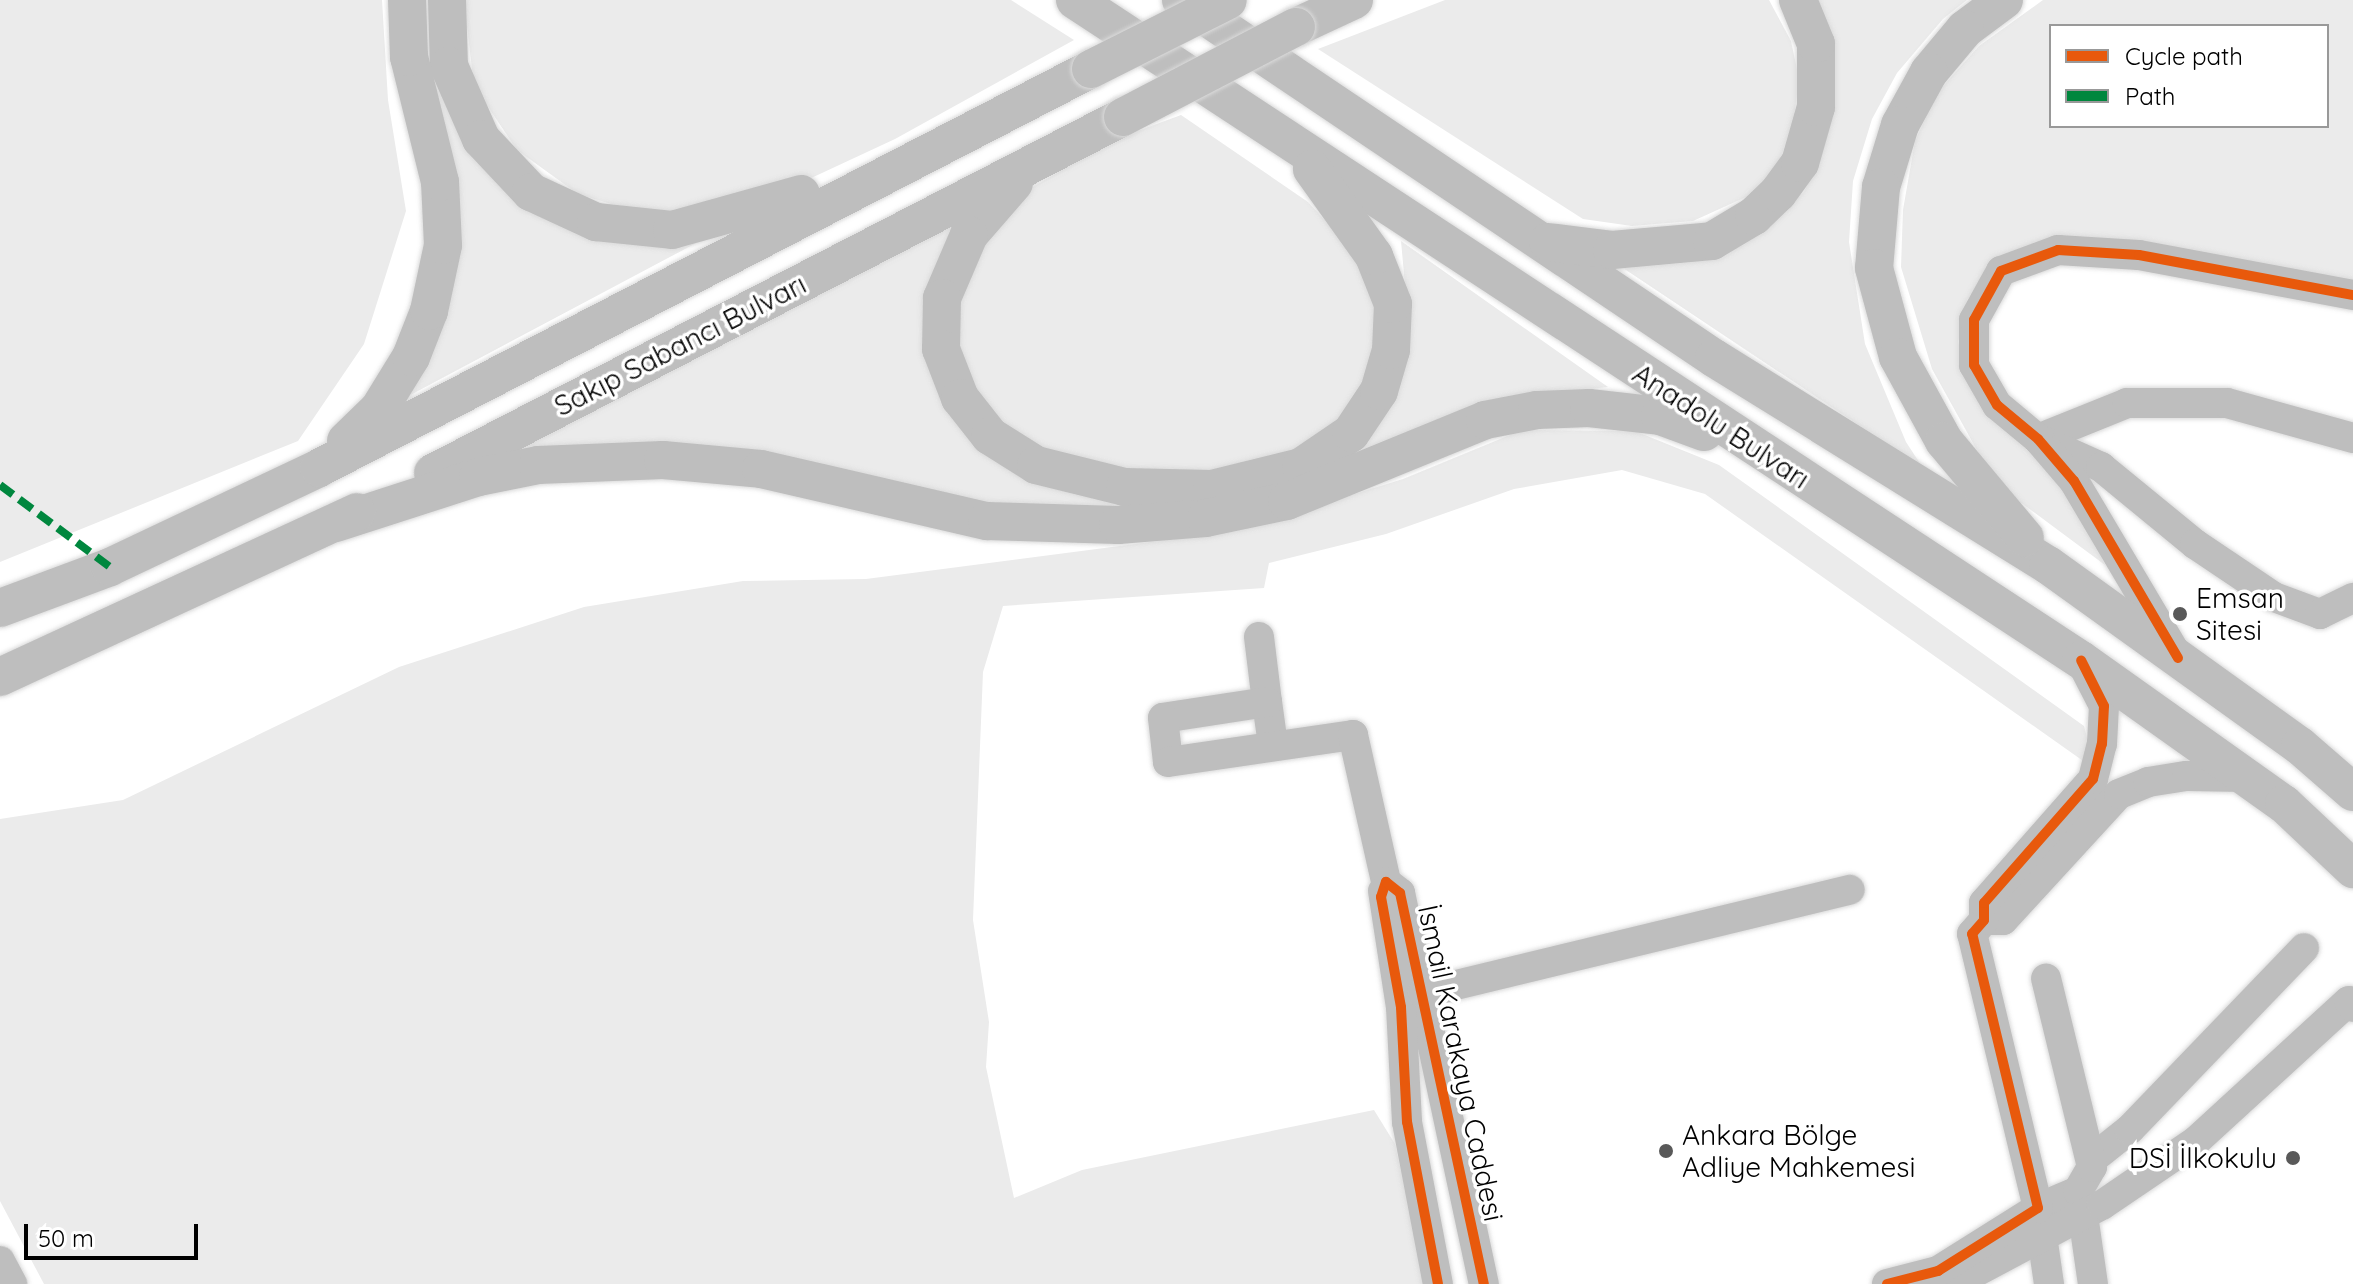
<!DOCTYPE html>
<html>
<head>
<meta charset="utf-8">
<style>
	body { margin:0 }
	#map { position:relative; width:2353px; height:1284px; overflow:hidden; background:#fff; font-family:Quicksand,sans-serif }
	div>[style] { position:absolute }
	.green>* { inset:0; background:#ebebeb }
	.roads { filter:drop-shadow(0 0 2px #dbdbdb) drop-shadow(0 0 2px #dbdbdb) }
	.minor>* { height:30px; margin:-15px; padding:0 15px; transform-origin:15px; border-radius:15px; background:#bebebe }
	.major>* { height:38px; margin:-19px; padding:0 19px; transform-origin:19px; border-radius:19px; background:#bebebe }
	.bridges { filter:drop-shadow(0 0 2px #dbdbdb) drop-shadow(0 0 2px #dbdbdb) }
	.major-bridge>* { height:38px; margin:-19px; padding:0 19px; transform-origin:19px; border-radius:19px; background:#bebebe }
	.quiet>* { height:8px; margin-top:-4px; transform-origin:0; background:repeating-linear-gradient(90deg,#00873e 0 16px,transparent 0 24px) }
	.cycleway>* { height:10px; margin:-5px; padding:0 5px; transform-origin:5px; border-radius:5px; background:#e8590c }
	.dots>* { width:22px; height:22px; translate:-50% -50%; box-sizing:border-box; border:4px solid #fff; border-radius:50% }
	span { translate:-50% -50%; white-space:nowrap; text-align:center; line-height:1.15; -webkit-text-stroke:7px #fff; paint-order:stroke }
	.street-label { font-size:28px; color:#000 }
	.poi-label { font-size:28px; color:#000 }
	.left { translate:0 -50%; text-align:left }
	.right { translate:-100% -50%; text-align:right }
	.legend { position:absolute; left:2049px; top:24px; width:280px; height:104px; box-sizing:border-box; background:#fff; border:2px solid #999; margin:0; padding:10px 14px; list-style:none; font-size:24px; color:#000 }
	.legend li { display:flex; align-items:center; gap:16px; height:40px }
	.legend b { width:40px; border:2px solid #999 }
	.scale { position:absolute; left:24px; top:1224px; width:174px; height:36px; box-sizing:border-box; border:4px solid #000; border-top:0; padding-left:10px; font-size:24px; line-height:28px; white-space:nowrap; color:#000; -webkit-text-stroke:6px #fff; paint-order:stroke }
</style>
</head>
<body>
<div id="map">
	<div class="green">
		<i style="clip-path:polygon(0 0,382px 0,388px 100px,406px 211px,364px 344px,298px 441px,0 562px)"></i>
		<i style="clip-path:polygon(417px 0,441px 0,442px 43px,543px 209px,700px 241px,401px 400px,431px 339px,428px 84px)"></i>
		<i style="clip-path:polygon(464px 0,1011px 0,1074px 40px,895px 139px,764px 200px,668px 221px,578px 194px,517px 150px,474px 86px)"></i>
		<i style="clip-path:polygon(1445px 0,1769px 0,1791px 41px,1799px 79px,1794px 117px,1778px 167px,1746px 197px,1693px 221px,1632px 226px,1583px 219px,1318px 49px)"></i>
		<i style="clip-path:polygon(1813px 0,1967px 0,1943px 19px,1897px 73px,1872px 119px,1853px 181px,1849px 242px,1865px 344px,1906px 442px,1923px 468px,1623px 268px,1695px 262px,1744px 245px,1804px 192px,1824px 149px,1828px 103px)"></i>
		<i style="clip-path:polygon(evenodd,2043px 0,2353px 0,2353px 284px,2062px 241px,1998px 265px,1967px 300px,1958px 342px,1973px 390px,2084px 512px,2105px 565px,2012px 496px,1978px 452px,1932px 369px,1901px 267px,1903px 210px,1915px 141px,1937px 93px,1979px 46px,2043px 0,2051px 26px,2327px 26px,2327px 126px,2051px 126px,2051px 26px)"></i>
		<i style="clip-path:polygon(1181px 115px,1308px 202px,1368px 267px,1383px 344px,1359px 399px,1317px 443px,1258px 468px,1186px 477px,1049px 456px,990px 412px,961px 364px,959px 308px,973px 253px,1031px 188px,1116px 139px)"></i>
		<i style="clip-path:polygon(968px 209px,940px 382px,1069px 489px,1331px 463px,1408px 318px,1401px 241px,1608px 387px,1509px 398px,1262px 493px,1068px 515px,500px 451px)"></i>
		<i style="clip-path:polygon(1522px 430px,1635px 431px,1719px 465px,2084px 726px,2089px 745px,2086px 763px,1705px 494px,1622px 470px,1514px 489px,1386px 534px,1269px 563px,1264px 588px,1003px 606px,983px 672px,973px 920px,989px 1022px,986px 1067px,1014px 1198px,1082px 1170px,1374px 1110px,1395px 1144px,1426px 1284px,44px 1284px,0 1201px,0 819px,123px 800px,399px 667px,584px 607px,743px 581px,866px 579px,1235px 531px,1403px 479px)"></i>
	</div>
	<div class="roads">
		<div class="minor">
			<i style="left:2038px;top:439px;width:96px;rotate:-22deg"></i>
			<i style="left:2127px;top:403px;width:100px"></i>
			<i style="left:2227px;top:403px;width:131px;rotate:15.5deg"></i>
			<i style="left:2043px;top:441px;width:64px;rotate:24.1deg"></i>
			<i style="left:2101px;top:467px;width:122px;rotate:39.3deg"></i>
			<i style="left:2195px;top:544px;width:95px;rotate:33.9deg"></i>
			<i style="left:2274px;top:597px;width:49px;rotate:20.3deg"></i>
			<i style="left:2320px;top:614px;width:37px;rotate:-26deg"></i>
			<i style="left:1259px;top:637px;width:65px;rotate:83deg"></i>
			<i style="left:2175px;top:652px;width:199px;rotate:-120.6deg"></i>
			<i style="left:2074px;top:481px;width:55px;rotate:-130.6deg"></i>
			<i style="left:2038px;top:439px;width:53px;rotate:-140.3deg"></i>
			<i style="left:1997px;top:405px;width:46px;rotate:-119.9deg"></i>
			<i style="left:1974px;top:365px;width:45px;rotate:-90deg"></i>
			<i style="left:1974px;top:320px;width:56px;rotate:-61.1deg"></i>
			<i style="left:2001px;top:271px;width:61px;rotate:-20.2deg"></i>
			<i style="left:2058px;top:250px;width:81px;rotate:3.5deg"></i>
			<i style="left:2139px;top:255px;width:218px;rotate:10.6deg"></i>
			<i style="left:1273px;top:745px;width:43px;rotate:-97.9deg"></i>
			<i style="left:1267px;top:702px;width:105px;rotate:171.3deg"></i>
			<i style="left:1163px;top:718px;width:44px;rotate:83.5deg"></i>
			<i style="left:1168px;top:762px;width:187px;rotate:-8.3deg"></i>
			<i style="left:1353px;top:735px;width:151px;rotate:77.3deg"></i>
			<i style="left:1386px;top:882px;width:18px;rotate:38deg"></i>
			<i style="left:1400px;top:893px;width:400px;rotate:77.9deg"></i>
			<i style="left:1383px;top:891px;width:117px;rotate:81.2deg"></i>
			<i style="left:1401px;top:1007px;width:115px;rotate:87deg"></i>
			<i style="left:1407px;top:1122px;width:165px;rotate:79.2deg"></i>
			<i style="left:1984px;top:920px;width:19px"></i>
			<i style="left:2003px;top:920px;width:171px;rotate:-47.4deg"></i>
			<i style="left:2119px;top:794px;width:31px;rotate:-22deg"></i>
			<i style="left:2148px;top:782px;width:39px;rotate:-9deg"></i>
			<i style="left:2187px;top:776px;width:59px;rotate:1deg"></i>
			<i style="left:1423px;top:993px;width:439px;rotate:-13.6deg"></i>
			<i style="left:2091px;top:1160px;width:50px;rotate:-38.5deg"></i>
			<i style="left:2130px;top:1129px;width:251px;rotate:-46.1deg"></i>
			<i style="left:2038px;top:1208px;width:43px;rotate:-23deg"></i>
			<i style="left:2078px;top:1191px;width:28px;rotate:-60deg"></i>
			<i style="left:2092px;top:1167px;width:194px;rotate:-103.7deg"></i>
			<i style="left:2083px;top:1215px;width:70px;rotate:81.8deg"></i>
			<i style="left:2042px;top:1236px;width:49px;rotate:81.7deg"></i>
			<i style="left:0;top:1261px;width:26px;rotate:62deg"></i>
			<i style="left:1955px;top:1283px;width:166px;rotate:-28deg"></i>
			<i style="left:2102px;top:1205px;width:114px;rotate:-34.2deg"></i>
			<i style="left:2196px;top:1141px;width:207px;rotate:-42.5deg"></i>
			<i style="left:2349px;top:1001px;width:7px;rotate:56deg"></i>
			<i style="left:1887px;top:1284px;width:53px;rotate:-14.3deg"></i>
			<i style="left:1938px;top:1271px;width:118px;rotate:-32.2deg"></i>
			<i style="left:2038px;top:1208px;width:282px;rotate:-103.5deg"></i>
			<i style="left:1972px;top:934px;width:18px;rotate:-49deg"></i>
			<i style="left:1984px;top:920px;width:17px;rotate:-90deg"></i>
			<i style="left:1984px;top:903px;width:165px;rotate:-48.7deg"></i>
			<i style="left:2093px;top:779px;width:36px;rotate:-76deg"></i>
			<i style="left:2102px;top:744px;width:38px;rotate:-87deg"></i>
			<i style="left:2104px;top:706px;width:51px;rotate:-117.1deg"></i>
		</div>
		<div class="major">
			<i style="left:447px;top:0;width:66px;rotate:88.3deg"></i>
			<i style="left:449px;top:66px;width:80px;rotate:66.3deg"></i>
			<i style="left:481px;top:139px;width:73px;rotate:46.7deg"></i>
			<i style="left:531px;top:192px;width:72px;rotate:24.8deg"></i>
			<i style="left:596px;top:222px;width:76px;rotate:6deg"></i>
			<i style="left:672px;top:230px;width:134px;rotate:-15.6deg"></i>
			<i style="left:1075px;top:0;width:1203px;rotate:33.27deg"></i>
			<i style="left:2081px;top:660px;width:249px;rotate:35.4deg"></i>
			<i style="left:2284px;top:804px;width:95px;rotate:43.3deg"></i>
			<i style="left:1181px;top:0;width:642px;rotate:33.89deg"></i>
			<i style="left:1714px;top:358px;width:393px;rotate:31.8deg"></i>
			<i style="left:2048px;top:565px;width:310px;rotate:35.7deg"></i>
			<i style="left:2300px;top:746px;width:70px;rotate:41deg"></i>
			<i style="left:2004px;top:0;width:49px;rotate:143.4deg"></i>
			<i style="left:1965px;top:29px;width:56px;rotate:129.9deg"></i>
			<i style="left:1929px;top:72px;width:60px;rotate:118.7deg"></i>
			<i style="left:1900px;top:125px;width:65px;rotate:107deg"></i>
			<i style="left:1881px;top:187px;width:81px;rotate:94.9deg"></i>
			<i style="left:1874px;top:268px;width:92px;rotate:74.9deg"></i>
			<i style="left:1898px;top:357px;width:96px;rotate:61.3deg"></i>
			<i style="left:1944px;top:441px;width:126px;rotate:50.1deg"></i>
			<i style="left:1296px;top:27px;width:64px;rotate:-25deg"></i>
			<i style="left:1014px;top:183px;width:69px;rotate:130.9deg"></i>
			<i style="left:969px;top:235px;width:69px;rotate:113.2deg"></i>
			<i style="left:942px;top:298px;width:51px;rotate:91.1deg"></i>
			<i style="left:941px;top:349px;width:53px;rotate:68.8deg"></i>
			<i style="left:960px;top:398px;width:48px;rotate:51.7deg"></i>
			<i style="left:990px;top:436px;width:54px;rotate:32.2deg"></i>
			<i style="left:1036px;top:465px;width:92px;rotate:13.9deg"></i>
			<i style="left:1125px;top:487px;width:87px;rotate:1.3deg"></i>
			<i style="left:1212px;top:489px;width:92px;rotate:-13.9deg"></i>
			<i style="left:1301px;top:467px;width:60px;rotate:-34.2deg"></i>
			<i style="left:1351px;top:433px;width:50px;rotate:-56.3deg"></i>
			<i style="left:1379px;top:391px;width:43px;rotate:-73.7deg"></i>
			<i style="left:1391px;top:350px;width:46px;rotate:-87.5deg"></i>
			<i style="left:1393px;top:304px;width:52px;rotate:-111.6deg"></i>
			<i style="left:1374px;top:256px;width:107px;rotate:-125.5deg"></i>
			<i style="left:1548px;top:242px;width:64px;rotate:7.1deg"></i>
			<i style="left:1612px;top:250px;width:100px;rotate:-5.1deg"></i>
			<i style="left:1712px;top:241px;width:49px;rotate:-30.8deg"></i>
			<i style="left:1754px;top:216px;width:33px;rotate:-44deg"></i>
			<i style="left:1778px;top:193px;width:37px;rotate:-54deg"></i>
			<i style="left:1800px;top:163px;width:58px;rotate:-74.1deg"></i>
			<i style="left:1816px;top:107px;width:63px;rotate:-90deg"></i>
			<i style="left:1816px;top:44px;width:48px;rotate:-112.2deg"></i>
			<i style="left:346px;top:441px;width:46px;rotate:-44.1deg"></i>
			<i style="left:379px;top:409px;width:61px;rotate:-58.4deg"></i>
			<i style="left:411px;top:357px;width:49px;rotate:-68.6deg"></i>
			<i style="left:429px;top:311px;width:67px;rotate:-78deg"></i>
			<i style="left:443px;top:245px;width:63px;rotate:-92.7deg"></i>
			<i style="left:440px;top:182px;width:129px;rotate:-103.9deg"></i>
			<i style="left:409px;top:57px;width:57px;rotate:-92deg"></i>
			<i style="left:433px;top:473px;width:776px;rotate:-27.29deg"></i>
			<i style="left:336px;top:523px;width:149px;rotate:-17.9deg"></i>
			<i style="left:478px;top:477px;width:61px;rotate:-11.3deg"></i>
			<i style="left:538px;top:465px;width:125px;rotate:-2.3deg"></i>
			<i style="left:663px;top:460px;width:98px;rotate:5.2deg"></i>
			<i style="left:761px;top:469px;width:232px;rotate:13deg"></i>
			<i style="left:987px;top:521px;width:131px;rotate:1.7deg"></i>
			<i style="left:1118px;top:525px;width:88px;rotate:-4.5deg"></i>
			<i style="left:1206px;top:518px;width:83px;rotate:-11.9deg"></i>
			<i style="left:1287px;top:501px;width:214px;rotate:-22.2deg"></i>
			<i style="left:1485px;top:420px;width:53px;rotate:-10.9deg"></i>
			<i style="left:1537px;top:410px;width:52px;rotate:-2.2deg"></i>
			<i style="left:1589px;top:408px;width:71px;rotate:6.4deg"></i>
			<i style="left:1660px;top:416px;width:47px;rotate:20deg"></i>
			<i style="left:0;top:608px;width:117px;rotate:-20.4deg"></i>
			<i style="left:110px;top:567px;width:231px;rotate:-25.3deg"></i>
			<i style="left:319px;top:468px;width:869px;rotate:-27.33deg"></i>
			<i style="left:0;top:677px;width:393px;rotate:-24.8deg"></i>
		</div>
	</div>
	<div class="bridges">
		<div class="major-bridge">
			<i style="left:1091px;top:69px;width:153px;rotate:-26.7deg"></i>
			<i style="left:1123px;top:117px;width:195px;rotate:-27.5deg"></i>
		</div>
	</div>
	<div class="quiet">
		<i style="left:0;top:485px;width:137px;rotate:36.7deg"></i>
	</div>
	<div class="cycleway">
		<i style="left:2178px;top:658px;width:205px;rotate:-120.4deg"></i>
		<i style="left:2074px;top:481px;width:55px;rotate:-130.6deg"></i>
		<i style="left:2038px;top:439px;width:53px;rotate:-140.3deg"></i>
		<i style="left:1997px;top:405px;width:46px;rotate:-119.9deg"></i>
		<i style="left:1974px;top:365px;width:45px;rotate:-90deg"></i>
		<i style="left:1974px;top:320px;width:56px;rotate:-61.1deg"></i>
		<i style="left:2001px;top:271px;width:61px;rotate:-20.2deg"></i>
		<i style="left:2058px;top:250px;width:81px;rotate:3.5deg"></i>
		<i style="left:2139px;top:255px;width:218px;rotate:10.6deg"></i>
		<i style="left:1438px;top:1284px;width:165px;rotate:-100.8deg"></i>
		<i style="left:1407px;top:1122px;width:115px;rotate:-93deg"></i>
		<i style="left:1401px;top:1007px;width:112px;rotate:-100.3deg"></i>
		<i style="left:1381px;top:897px;width:16px;rotate:-72deg"></i>
		<i style="left:1386px;top:882px;width:18px;rotate:38deg"></i>
		<i style="left:1400px;top:893px;width:400px;rotate:77.9deg"></i>
		<i style="left:1887px;top:1284px;width:53px;rotate:-14.3deg"></i>
		<i style="left:1938px;top:1271px;width:118px;rotate:-32.2deg"></i>
		<i style="left:2038px;top:1208px;width:282px;rotate:-103.5deg"></i>
		<i style="left:1972px;top:934px;width:18px;rotate:-49deg"></i>
		<i style="left:1984px;top:920px;width:17px;rotate:-90deg"></i>
		<i style="left:1984px;top:903px;width:165px;rotate:-48.7deg"></i>
		<i style="left:2093px;top:779px;width:36px;rotate:-76deg"></i>
		<i style="left:2102px;top:744px;width:38px;rotate:-87deg"></i>
		<i style="left:2104px;top:706px;width:51px;rotate:-116.6deg"></i>
	</div>
	<div class="dots">
		<i style="left:2180px;top:614px;background:#595959"></i>
		<i style="left:1666px;top:1151px;background:#595959"></i>
		<i style="left:2293px;top:1158px;background:#595959"></i>
	</div>
	<div class="street-label">
		<span style="left:680px;top:345px;rotate:-27deg">Sakıp Sabancı Bulvarı</span>
		<span style="left:1721px;top:426px;rotate:33deg">Anadolu Bulvarı</span>
		<span style="left:1461px;top:1063px;rotate:78deg">İsmail Karakaya Caddesi</span>
	</div>
	<div class="poi-label">
		<span class="left" style="left:2196px;top:614px">Emsan<br>Sitesi</span>
		<span class="left" style="left:1682px;top:1151px">Ankara Bölge<br>Adliye Mahkemesi</span>
		<span class="right" style="left:2277px;top:1158px">DSİ İlkokulu</span>
	</div>
	<ul class="legend">
	<li><b style="height:10px;background:#e8590c"></b>Cycle path</li>
	<li><b style="height:10px;background:#00873e"></b>Path</li>
	</ul>
	<div class="scale">50 m</div>
</div>
</body>
</html>
